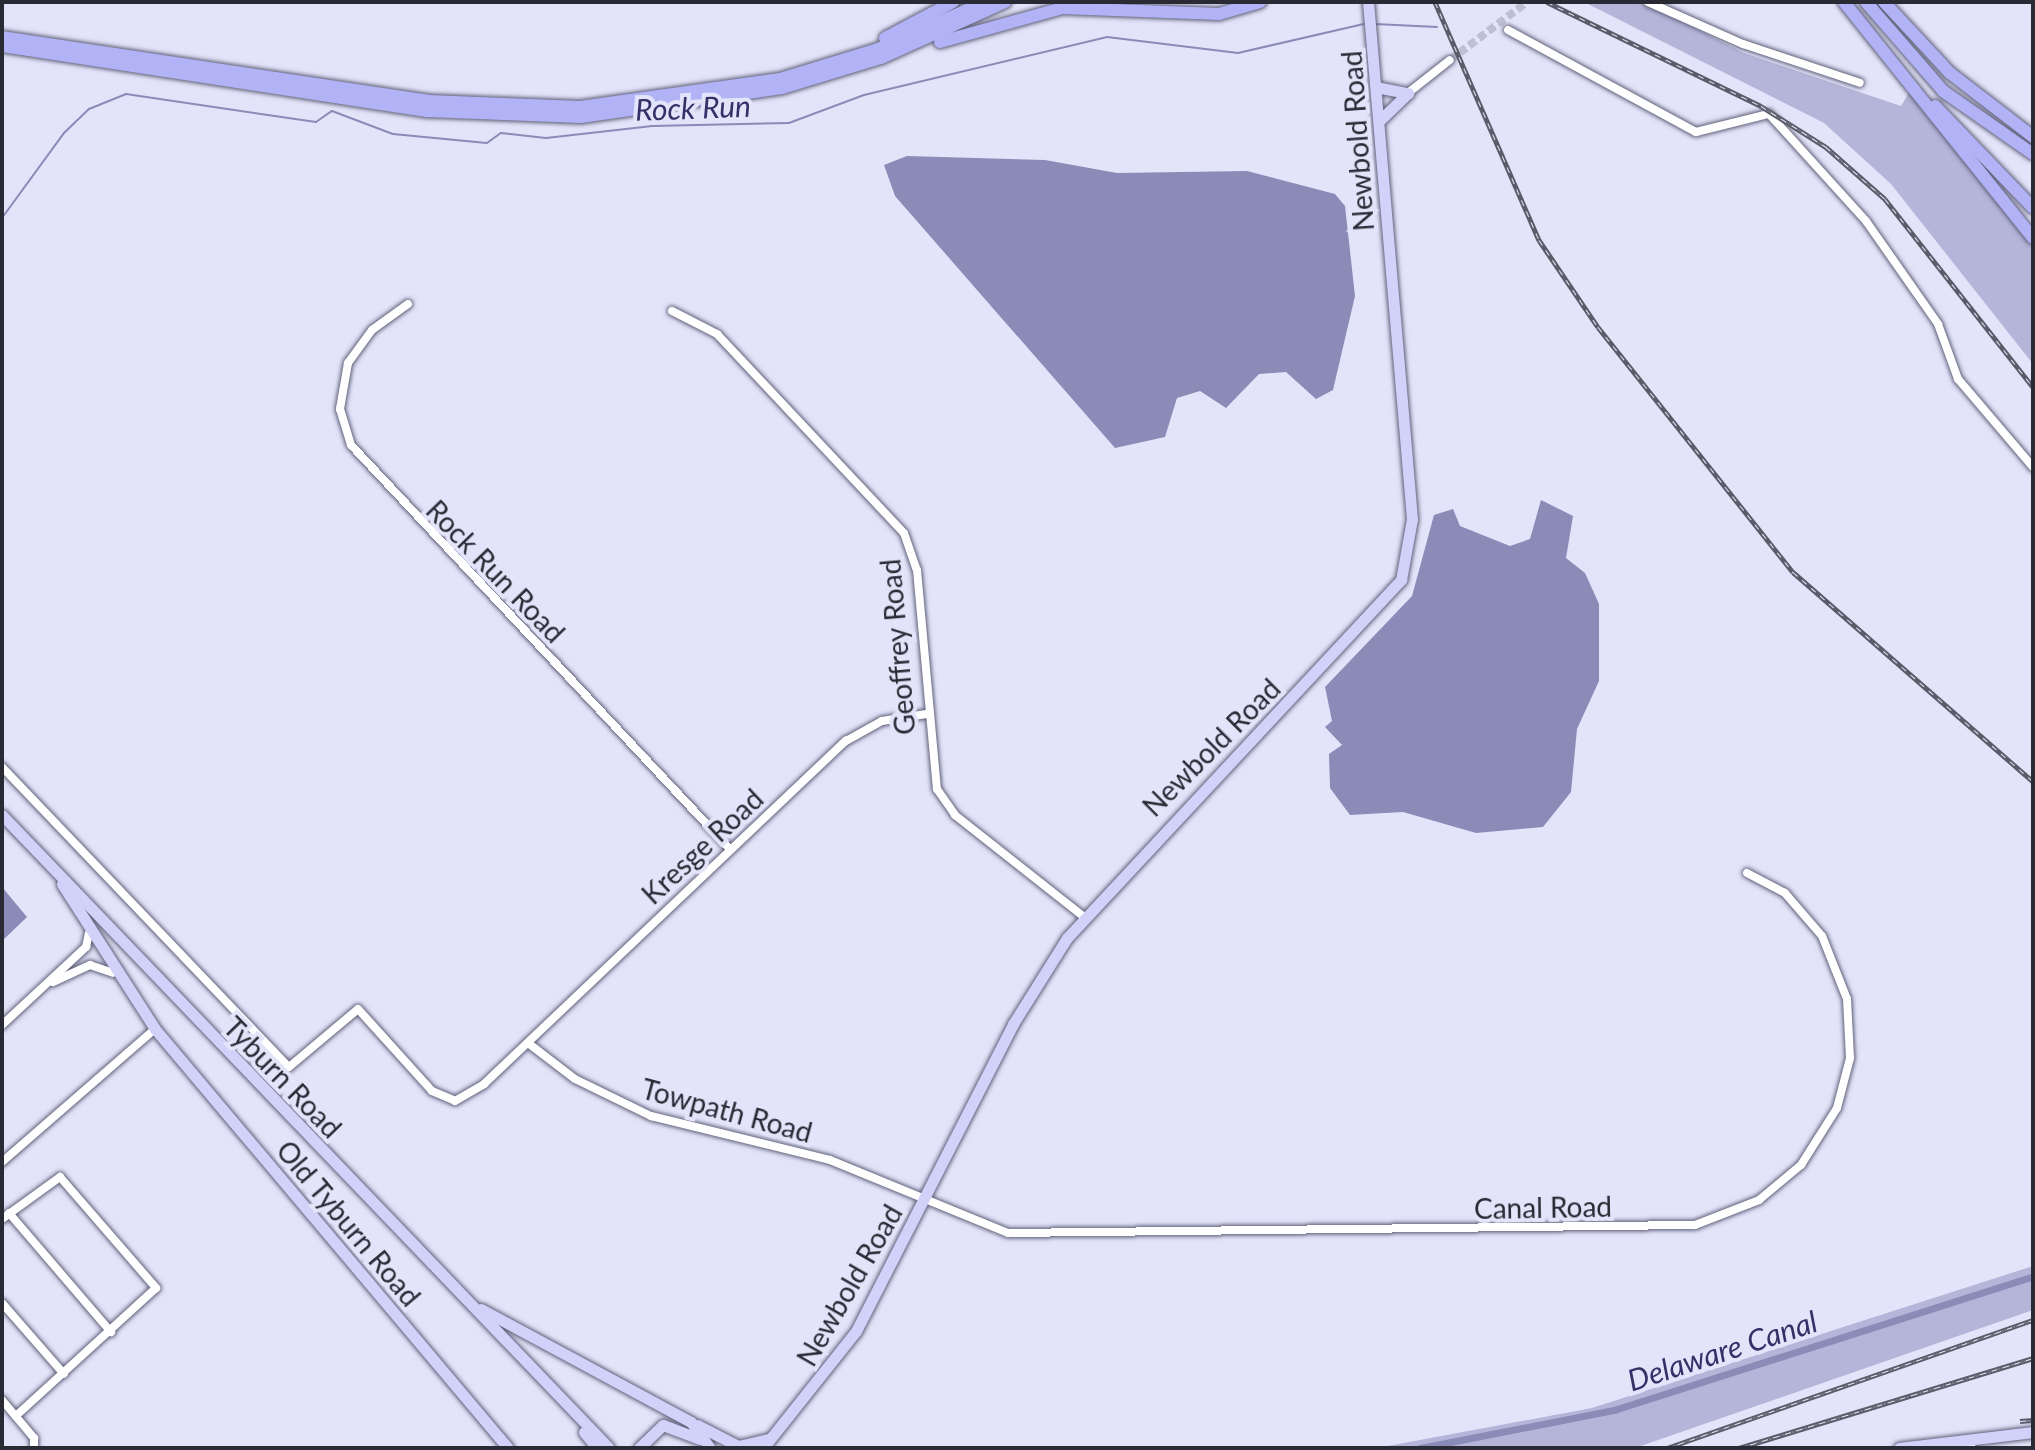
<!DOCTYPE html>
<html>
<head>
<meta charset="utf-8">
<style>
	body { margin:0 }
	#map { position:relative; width:2035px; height:1450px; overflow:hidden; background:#e3e4fa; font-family:Lato,sans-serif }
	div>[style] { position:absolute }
	.green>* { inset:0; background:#b4b5d9 }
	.water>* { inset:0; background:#8a8bb6 }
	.stream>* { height:2px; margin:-1px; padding:0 1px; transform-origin:1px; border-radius:1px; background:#8a8bb6 }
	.canal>* { height:7px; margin:-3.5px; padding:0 3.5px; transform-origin:3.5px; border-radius:3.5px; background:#8a8bb6 }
	.minor-tunnel>* { height:8px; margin-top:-4px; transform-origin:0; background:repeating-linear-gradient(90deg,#bebfd2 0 8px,transparent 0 12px) }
	.roads { filter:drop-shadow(0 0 2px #61627a) drop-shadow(0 0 2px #61627a) }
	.minor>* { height:8px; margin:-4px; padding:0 4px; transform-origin:4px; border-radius:4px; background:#fff }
	.major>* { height:11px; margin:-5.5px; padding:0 5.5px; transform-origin:5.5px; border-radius:5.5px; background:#d1d1fa }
	.highway>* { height:12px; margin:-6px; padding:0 6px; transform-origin:6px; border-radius:6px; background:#b2b2f6 }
	.rail>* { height:5px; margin-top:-2.5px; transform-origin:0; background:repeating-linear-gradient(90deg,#e3e4fa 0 6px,#5b5c69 0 12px); box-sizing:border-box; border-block:2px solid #5b5c69 }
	span { translate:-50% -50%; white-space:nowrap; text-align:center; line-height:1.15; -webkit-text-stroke:8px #e3e4fa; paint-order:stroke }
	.street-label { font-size:28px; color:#292a34 }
	.water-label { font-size:30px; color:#353168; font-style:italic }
	.frame { position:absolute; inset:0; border:4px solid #292a34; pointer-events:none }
</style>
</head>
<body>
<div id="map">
	<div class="green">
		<i style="clip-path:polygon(1584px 2px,1643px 2px,1744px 53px,1901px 106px,1910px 91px,2033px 247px,2033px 364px,1891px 184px,1824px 123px)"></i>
		<i style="clip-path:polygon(2033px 1266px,2033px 1310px,1635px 1448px,1377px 1448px,1592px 1408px)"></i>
	</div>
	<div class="water">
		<i style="clip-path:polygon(907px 156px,1045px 160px,1117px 173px,1247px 171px,1335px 194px,1345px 206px,1355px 296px,1333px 390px,1316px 399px,1286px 372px,1259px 374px,1226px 408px,1200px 391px,1177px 398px,1165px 437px,1115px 448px,895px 196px,884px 165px)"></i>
		<i style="clip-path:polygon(1541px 500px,1573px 516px,1566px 558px,1585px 573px,1599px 604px,1599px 681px,1577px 729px,1571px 792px,1543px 827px,1476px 833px,1403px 812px,1350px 815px,1330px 788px,1329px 754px,1342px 745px,1325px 727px,1332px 721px,1325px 687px,1412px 596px,1434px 515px,1453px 509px,1460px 526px,1510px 546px,1530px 539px)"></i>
		<i style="clip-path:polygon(2px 887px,27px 917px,2px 941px)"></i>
	</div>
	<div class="stream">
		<i style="left:1375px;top:24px;width:62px;rotate:2.8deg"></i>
		<i style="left:2px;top:218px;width:105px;rotate:-53.9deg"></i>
		<i style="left:64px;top:133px;width:35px;rotate:-44deg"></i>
		<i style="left:89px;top:109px;width:40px;rotate:-22deg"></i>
		<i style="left:126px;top:94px;width:192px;rotate:8.4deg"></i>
		<i style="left:316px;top:122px;width:19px;rotate:-35deg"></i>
		<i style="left:332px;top:111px;width:65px;rotate:20.7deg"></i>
		<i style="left:393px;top:134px;width:94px;rotate:5.5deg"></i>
		<i style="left:487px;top:143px;width:17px;rotate:-36deg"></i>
		<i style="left:501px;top:133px;width:45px;rotate:6.3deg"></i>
		<i style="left:546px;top:138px;width:107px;rotate:-6.5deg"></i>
		<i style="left:652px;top:126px;width:137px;rotate:-1.3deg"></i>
		<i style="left:789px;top:123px;width:80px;rotate:-20.5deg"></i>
		<i style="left:864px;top:95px;width:250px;rotate:-13.4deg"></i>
		<i style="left:1107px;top:37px;width:132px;rotate:7deg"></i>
		<i style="left:1238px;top:53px;width:129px;rotate:-13deg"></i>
	</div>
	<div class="canal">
		<i style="left:1420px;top:1448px;width:198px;rotate:-11.1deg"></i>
		<i style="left:1614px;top:1410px;width:440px;rotate:-17.7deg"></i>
	</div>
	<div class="minor-tunnel">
		<i style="left:1450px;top:60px;width:96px;rotate:-37deg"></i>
	</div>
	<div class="roads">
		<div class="minor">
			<i style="left:1648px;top:2px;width:104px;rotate:23.9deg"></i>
			<i style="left:1743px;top:44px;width:123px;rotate:18.4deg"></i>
			<i style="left:1508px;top:30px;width:214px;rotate:28.5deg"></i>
			<i style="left:1696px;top:132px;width:75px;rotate:-13.9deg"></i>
			<i style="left:1769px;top:114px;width:144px;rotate:47.8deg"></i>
			<i style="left:1866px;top:221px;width:126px;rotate:55deg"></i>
			<i style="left:1938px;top:324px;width:59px;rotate:70deg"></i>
			<i style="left:1958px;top:379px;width:116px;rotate:49.6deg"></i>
			<i style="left:1408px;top:93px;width:53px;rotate:-38.2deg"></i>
			<i style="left:408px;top:304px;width:44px;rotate:144.2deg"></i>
			<i style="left:372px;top:330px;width:41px;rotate:126deg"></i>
			<i style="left:348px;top:363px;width:47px;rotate:99.9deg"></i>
			<i style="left:340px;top:409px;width:38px;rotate:73deg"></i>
			<i style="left:351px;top:445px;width:554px;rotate:46.83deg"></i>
			<i style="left:672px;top:311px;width:51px;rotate:27.1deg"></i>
			<i style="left:717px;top:334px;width:273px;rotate:46.8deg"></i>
			<i style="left:904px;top:533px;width:39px;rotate:71deg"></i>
			<i style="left:917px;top:570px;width:220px;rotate:84.8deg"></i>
			<i style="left:937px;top:789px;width:32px;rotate:55deg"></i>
			<i style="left:955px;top:815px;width:164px;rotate:38.3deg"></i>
			<i style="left:2px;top:767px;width:415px;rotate:46.3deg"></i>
			<i style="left:289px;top:1067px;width:90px;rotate:-40deg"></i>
			<i style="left:358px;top:1009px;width:110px;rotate:47.9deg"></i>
			<i style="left:432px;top:1091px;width:25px;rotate:23deg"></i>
			<i style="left:455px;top:1101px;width:34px;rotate:-30deg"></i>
			<i style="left:484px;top:1084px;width:499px;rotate:-43.5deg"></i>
			<i style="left:846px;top:741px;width:41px;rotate:-29.1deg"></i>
			<i style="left:882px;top:721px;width:45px;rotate:-9deg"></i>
			<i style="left:53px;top:982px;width:41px;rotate:-24.7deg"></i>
			<i style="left:90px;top:965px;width:24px;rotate:19deg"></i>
			<i style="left:2px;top:1025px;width:115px;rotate:-42.9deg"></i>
			<i style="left:86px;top:947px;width:14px;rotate:-78deg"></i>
			<i style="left:528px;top:1043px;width:59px;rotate:37.5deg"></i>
			<i style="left:575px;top:1079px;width:85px;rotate:26deg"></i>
			<i style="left:651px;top:1116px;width:184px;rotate:13.8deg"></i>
			<i style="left:830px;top:1160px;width:192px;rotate:22.3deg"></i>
			<i style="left:1008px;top:1233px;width:687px;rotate:-0.67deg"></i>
			<i style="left:1695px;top:1225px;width:69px;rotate:-21.3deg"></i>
			<i style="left:1759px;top:1200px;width:55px;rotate:-39.8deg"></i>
			<i style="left:1801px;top:1165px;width:67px;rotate:-57.7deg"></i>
			<i style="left:1837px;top:1108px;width:52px;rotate:-75.4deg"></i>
			<i style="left:1850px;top:1058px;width:59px;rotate:-92.9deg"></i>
			<i style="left:1847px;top:999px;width:68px;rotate:-111.6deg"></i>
			<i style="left:1822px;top:936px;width:57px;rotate:-130.7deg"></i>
			<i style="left:1785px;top:893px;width:43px;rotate:-152.2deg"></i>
			<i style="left:2px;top:1162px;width:203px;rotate:-41deg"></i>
			<i style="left:9px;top:1213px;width:157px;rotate:49.4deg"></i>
			<i style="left:2px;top:1219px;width:72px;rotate:-35.9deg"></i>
			<i style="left:60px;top:1177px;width:147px;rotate:49.1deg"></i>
			<i style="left:156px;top:1288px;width:190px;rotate:137.6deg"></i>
			<i style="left:2px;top:1303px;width:94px;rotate:48.9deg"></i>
			<i style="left:2px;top:1400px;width:50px;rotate:49.9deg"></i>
			<i style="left:34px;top:1438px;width:10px;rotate:90deg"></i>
			<i style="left:1961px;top:1441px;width:13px;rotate:32deg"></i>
		</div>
		<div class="major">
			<i style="left:1376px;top:87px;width:33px;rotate:11deg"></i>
			<i style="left:1379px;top:121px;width:40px;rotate:-44deg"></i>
			<i style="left:2px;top:815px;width:877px;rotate:46.2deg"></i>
			<i style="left:62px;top:884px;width:172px;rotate:57.3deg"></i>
			<i style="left:155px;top:1029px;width:548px;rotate:49.89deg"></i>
			<i style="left:481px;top:1309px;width:238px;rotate:28.3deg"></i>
			<i style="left:691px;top:1422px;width:32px;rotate:54deg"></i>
			<i style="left:697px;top:1425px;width:46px;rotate:27.1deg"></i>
			<i style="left:738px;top:1446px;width:32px;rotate:-13deg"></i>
			<i style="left:584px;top:1432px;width:21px;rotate:51deg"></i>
			<i style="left:639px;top:1448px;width:33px;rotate:-44deg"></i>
			<i style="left:663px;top:1425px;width:39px;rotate:21deg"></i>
			<i style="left:763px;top:1448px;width:149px;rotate:-51.5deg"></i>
			<i style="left:856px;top:1331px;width:345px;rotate:-62.9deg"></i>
			<i style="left:1013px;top:1024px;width:102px;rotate:-57.9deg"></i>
			<i style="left:1067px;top:938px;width:490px;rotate:-47deg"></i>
			<i style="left:1401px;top:580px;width:62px;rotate:-79.8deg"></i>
			<i style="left:1412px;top:519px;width:519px;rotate:-94.86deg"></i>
			<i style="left:1899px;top:1448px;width:135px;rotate:-6.8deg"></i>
		</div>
		<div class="highway">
			<i style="left:1844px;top:2px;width:302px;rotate:51.3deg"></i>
			<i style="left:1866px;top:2px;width:118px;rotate:49.1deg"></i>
			<i style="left:1943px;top:91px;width:110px;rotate:35deg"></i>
			<i style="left:1884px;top:2px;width:97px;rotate:47.1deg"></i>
			<i style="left:1950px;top:73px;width:105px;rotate:37.6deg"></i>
			<i style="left:2px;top:37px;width:431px;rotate:8.5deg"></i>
			<i style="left:428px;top:101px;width:152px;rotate:2.3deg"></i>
			<i style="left:580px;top:107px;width:202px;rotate:-8deg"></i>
			<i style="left:780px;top:79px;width:102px;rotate:-17deg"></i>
			<i style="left:878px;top:49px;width:117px;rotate:-23.7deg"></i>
			<i style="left:885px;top:38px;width:77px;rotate:-27.9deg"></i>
			<i style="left:940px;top:42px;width:128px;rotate:-15.5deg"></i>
			<i style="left:1063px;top:8px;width:156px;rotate:2.2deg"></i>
			<i style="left:1219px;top:14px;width:43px;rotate:-16.3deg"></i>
			<i style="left:2px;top:46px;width:430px;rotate:8.7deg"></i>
			<i style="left:427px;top:111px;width:154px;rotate:2.2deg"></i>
			<i style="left:581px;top:117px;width:203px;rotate:-8.2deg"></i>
			<i style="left:782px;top:88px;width:103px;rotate:-16.9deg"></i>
			<i style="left:881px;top:58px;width:136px;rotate:-24.3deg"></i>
			<i style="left:1935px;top:106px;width:141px;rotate:46.1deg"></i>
		</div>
	</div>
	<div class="rail">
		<i style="left:1435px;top:2px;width:260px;rotate:66.4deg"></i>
		<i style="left:1539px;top:240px;width:105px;rotate:55.9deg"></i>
		<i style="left:1598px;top:327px;width:313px;rotate:51.5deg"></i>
		<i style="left:1793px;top:572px;width:318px;rotate:41.1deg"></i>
		<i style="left:1547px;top:2px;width:238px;rotate:25.9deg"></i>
		<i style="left:1761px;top:106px;width:77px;rotate:32.2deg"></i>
		<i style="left:1826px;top:147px;width:79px;rotate:41.4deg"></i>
		<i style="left:1885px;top:199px;width:239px;rotate:51.8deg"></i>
		<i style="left:2020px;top:1421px;width:13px;rotate:-4deg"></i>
		<i style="left:1667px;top:1448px;width:388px;rotate:-19.3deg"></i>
		<i style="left:1739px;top:1448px;width:307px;rotate:-17deg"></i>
	</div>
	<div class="street-label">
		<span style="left:1357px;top:141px;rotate:-94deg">Newbold Road</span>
		<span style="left:496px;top:571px;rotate:46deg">Rock Run Road</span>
		<span style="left:897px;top:647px;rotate:-95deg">Geoffrey Road</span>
		<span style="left:1211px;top:747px;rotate:-45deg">Newbold Road</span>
		<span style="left:702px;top:846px;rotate:-43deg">Kresge Road</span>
		<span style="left:283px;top:1077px;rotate:46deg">Tyburn Road</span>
		<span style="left:727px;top:1110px;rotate:15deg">Towpath Road</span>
		<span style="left:1543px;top:1207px;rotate:-1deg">Canal Road</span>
		<span style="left:349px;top:1223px;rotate:50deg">Old Tyburn Road</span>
		<span style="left:849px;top:1285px;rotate:-60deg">Newbold Road</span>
	</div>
	<div class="water-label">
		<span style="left:693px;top:107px;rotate:-2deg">Rock Run</span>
		<span style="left:1722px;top:1350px;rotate:-18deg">Delaware Canal</span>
	</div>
	<div class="frame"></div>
</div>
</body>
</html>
